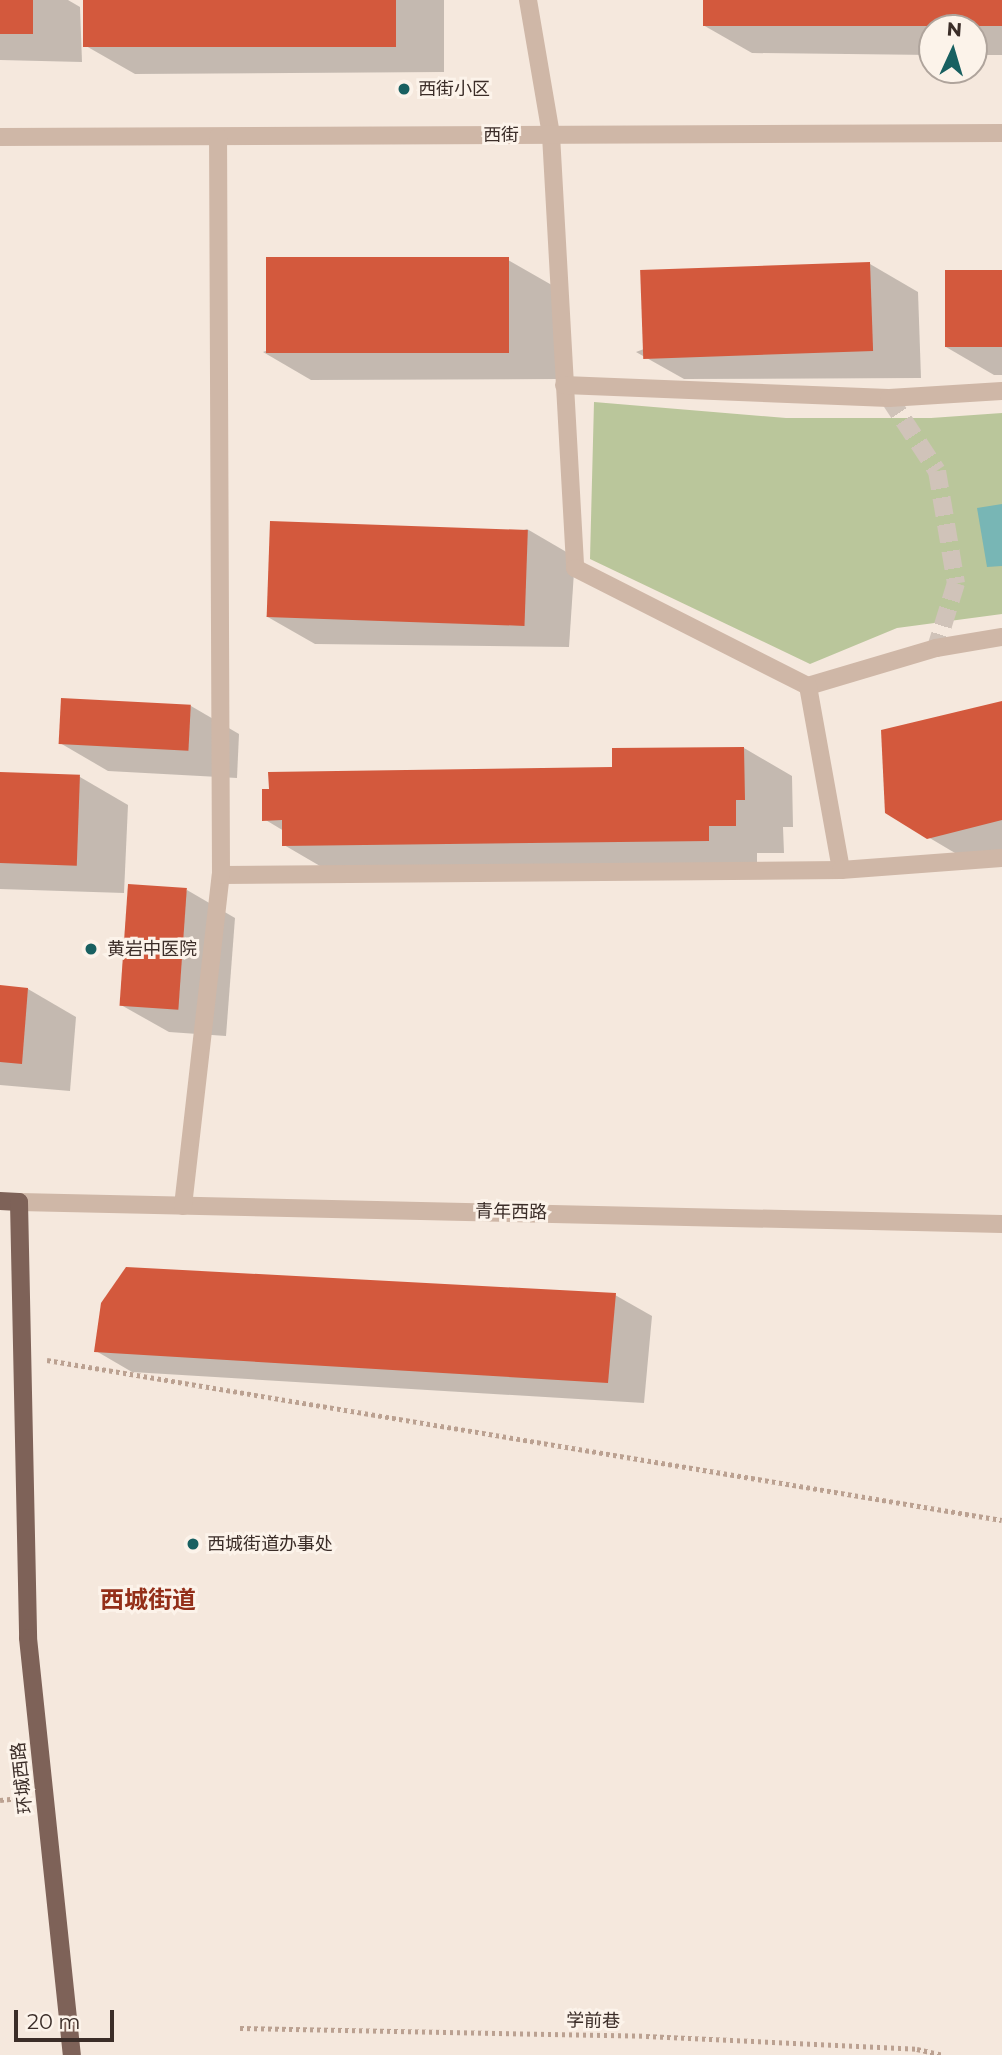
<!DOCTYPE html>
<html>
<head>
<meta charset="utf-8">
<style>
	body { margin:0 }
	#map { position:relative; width:1002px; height:2055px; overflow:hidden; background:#f5e8dd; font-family:Montserrat,"Noto Sans SC",sans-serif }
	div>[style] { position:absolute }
	.green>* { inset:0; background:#bac69b }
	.water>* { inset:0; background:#78b6b5 }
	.shadow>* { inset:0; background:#0003 }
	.building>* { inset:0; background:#d3593d; transform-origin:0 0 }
	.minor-tunnel>* { height:18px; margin-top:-9px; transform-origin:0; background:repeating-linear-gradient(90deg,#d0c3b9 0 18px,transparent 0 27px) }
	.path>* { height:4.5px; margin-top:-2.25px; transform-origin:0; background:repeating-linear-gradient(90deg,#bba191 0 3.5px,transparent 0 7px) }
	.minor>* { height:18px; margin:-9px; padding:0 9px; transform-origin:9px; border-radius:9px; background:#cfb7a7 }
	.major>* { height:18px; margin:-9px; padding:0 9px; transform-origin:9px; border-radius:9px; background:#7e6258 }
	.dots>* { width:19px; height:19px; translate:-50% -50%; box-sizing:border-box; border:4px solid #fcf3ea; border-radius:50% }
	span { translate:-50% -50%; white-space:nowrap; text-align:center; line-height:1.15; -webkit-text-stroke:6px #fcf3ea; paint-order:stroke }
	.poi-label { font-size:18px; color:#3b2d28 }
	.left { translate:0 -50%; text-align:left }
	.street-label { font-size:18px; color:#3b2d28 }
	.district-label { font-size:24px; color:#932e18; font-weight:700 }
	.north { position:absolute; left:918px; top:14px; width:70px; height:70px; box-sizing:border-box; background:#fcf3ea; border:2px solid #afa49c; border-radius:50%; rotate:4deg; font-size:19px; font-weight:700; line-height:28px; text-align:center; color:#3b2d28 }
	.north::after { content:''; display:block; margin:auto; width:24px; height:32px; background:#186061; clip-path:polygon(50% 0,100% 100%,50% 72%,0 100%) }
	.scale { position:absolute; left:14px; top:2010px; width:100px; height:32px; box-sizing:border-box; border:4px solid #3b2d28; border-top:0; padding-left:9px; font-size:21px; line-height:24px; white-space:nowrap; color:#3b2d28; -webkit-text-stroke:5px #fcf3ea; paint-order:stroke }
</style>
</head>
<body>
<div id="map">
	<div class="green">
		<i style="clip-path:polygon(594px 402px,786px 418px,931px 418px,1002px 413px,1002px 614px,897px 628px,810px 664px,590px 559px)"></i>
	</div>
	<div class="water">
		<i style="clip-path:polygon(1002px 504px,1002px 566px,987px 567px,977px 508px)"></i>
	</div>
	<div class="shadow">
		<i style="clip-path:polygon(0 0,68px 0,80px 7px,82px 62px,0 60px)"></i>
		<i style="clip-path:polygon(85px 0,444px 0,444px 72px,135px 74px,86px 46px)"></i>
		<i style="clip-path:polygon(705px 0,1002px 0,1002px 55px,974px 55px,974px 28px,932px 28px,932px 55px,752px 53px,703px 25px)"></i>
		<i style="clip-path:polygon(508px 260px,557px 288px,559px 379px,311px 380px,263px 352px)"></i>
		<i style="clip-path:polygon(870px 264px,918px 292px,921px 378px,684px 379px,636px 352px)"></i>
		<i style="clip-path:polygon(1002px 272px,1002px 375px,994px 375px,946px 347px)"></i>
		<i style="clip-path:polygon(527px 529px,575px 557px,569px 647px,315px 644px,266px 616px)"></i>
		<i style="clip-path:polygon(1002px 703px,1002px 859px,977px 866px,928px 837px)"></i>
		<i style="clip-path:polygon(191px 706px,239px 734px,237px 778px,108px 771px,60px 743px)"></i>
		<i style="clip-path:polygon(744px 748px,792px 776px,793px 827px,783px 827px,784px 853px,757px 853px,757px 868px,332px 873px,284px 845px,284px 831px,264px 819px)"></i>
		<i style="clip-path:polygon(0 774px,80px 777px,128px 805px,124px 893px,0 889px)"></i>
		<i style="clip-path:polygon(187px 890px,235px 918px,226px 1036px,169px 1032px,121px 1005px)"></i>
		<i style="clip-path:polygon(0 987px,28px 989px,76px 1017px,70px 1091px,0 1085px)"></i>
		<i style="clip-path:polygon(615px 1295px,652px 1316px,644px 1403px,132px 1372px,96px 1351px)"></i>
	</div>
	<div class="building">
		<i style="left:0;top:0;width:33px;height:34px"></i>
		<i style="left:83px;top:0;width:313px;height:47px"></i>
		<i style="left:703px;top:0;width:299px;height:26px"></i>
		<i style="left:266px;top:257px;width:243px;height:96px"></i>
		<i style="left:870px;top:262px;width:89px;height:230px;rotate:88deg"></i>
		<i style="left:1002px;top:270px;width:77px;height:57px;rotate:90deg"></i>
		<i style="left:270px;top:521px;width:258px;height:96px;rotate:2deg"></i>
		<i style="left:61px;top:698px;width:130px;height:46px;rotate:3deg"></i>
		<i style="clip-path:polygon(1002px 701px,1002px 820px,927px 839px,885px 813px,881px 730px)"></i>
		<i style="clip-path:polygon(744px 747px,745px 800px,736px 800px,736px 826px,709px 826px,709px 841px,282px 846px,282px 820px,262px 821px,262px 789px,269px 789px,268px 772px,612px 767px,612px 748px)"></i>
		<i style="left:0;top:772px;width:80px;height:91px;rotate:2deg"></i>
		<i style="left:128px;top:884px;width:59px;height:122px;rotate:4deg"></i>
		<i style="clip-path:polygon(0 985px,28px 988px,22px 1064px,0 1062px)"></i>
		<i style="clip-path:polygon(126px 1267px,616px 1293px,608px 1383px,94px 1352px,101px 1303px)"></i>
	</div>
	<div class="minor-tunnel">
		<i style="left:889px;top:398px;width:87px;rotate:56.7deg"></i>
		<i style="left:937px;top:471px;width:114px;rotate:80.4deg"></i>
		<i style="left:956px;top:583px;width:68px;rotate:107.1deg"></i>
	</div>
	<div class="path">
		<i style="left:47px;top:1360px;width:968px;rotate:9.51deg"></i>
		<i style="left:0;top:1800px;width:20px;rotate:-6deg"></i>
		<i style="left:240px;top:2028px;width:406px;rotate:1.1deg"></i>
		<i style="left:646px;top:2036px;width:271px;rotate:2.7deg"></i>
		<i style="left:917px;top:2049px;width:28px;rotate:13deg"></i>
	</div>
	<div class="minor">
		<i style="left:528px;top:0;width:137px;rotate:80.3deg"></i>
		<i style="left:551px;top:135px;width:434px;rotate:86.8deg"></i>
		<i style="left:575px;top:568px;width:261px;rotate:26.9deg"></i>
		<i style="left:808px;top:686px;width:134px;rotate:-16.5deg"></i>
		<i style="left:936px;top:648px;width:67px;rotate:-9.5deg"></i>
		<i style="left:0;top:137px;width:1002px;rotate:-0.23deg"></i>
		<i style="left:564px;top:385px;width:325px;rotate:2.3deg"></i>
		<i style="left:889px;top:398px;width:113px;rotate:-3.5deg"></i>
		<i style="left:808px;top:686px;width:187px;rotate:79.8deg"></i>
		<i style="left:221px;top:875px;width:620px;rotate:-0.46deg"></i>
		<i style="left:841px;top:870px;width:161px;rotate:-4.3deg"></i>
		<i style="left:19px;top:1202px;width:983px;rotate:1.28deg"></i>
		<i style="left:183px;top:1206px;width:333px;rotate:-83.5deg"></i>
		<i style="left:221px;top:875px;width:738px;rotate:-90.23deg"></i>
	</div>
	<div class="major">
		<i style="left:0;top:1201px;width:19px;rotate:3deg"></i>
		<i style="left:19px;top:1202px;width:436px;rotate:88.8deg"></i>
		<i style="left:28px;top:1638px;width:419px;rotate:84deg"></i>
	</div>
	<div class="dots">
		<i style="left:404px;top:89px;background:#186061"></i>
		<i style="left:91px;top:949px;background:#186061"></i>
		<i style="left:193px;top:1544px;background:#186061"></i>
	</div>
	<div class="poi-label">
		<span class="left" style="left:418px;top:89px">西街小区</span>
		<span class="left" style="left:107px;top:949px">黄岩中医院</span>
		<span class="left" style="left:207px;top:1544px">西城街道办事处</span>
	</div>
	<div class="street-label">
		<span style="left:501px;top:135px">西街</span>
		<span style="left:511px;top:1212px;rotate:1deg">青年西路</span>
		<span style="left:22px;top:1778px;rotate:-96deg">环城西路</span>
		<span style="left:593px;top:2021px;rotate:1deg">学前巷</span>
	</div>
	<div class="district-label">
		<span style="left:148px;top:1600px">西城街道</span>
	</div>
	<div class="north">N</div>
	<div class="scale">20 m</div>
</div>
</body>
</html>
